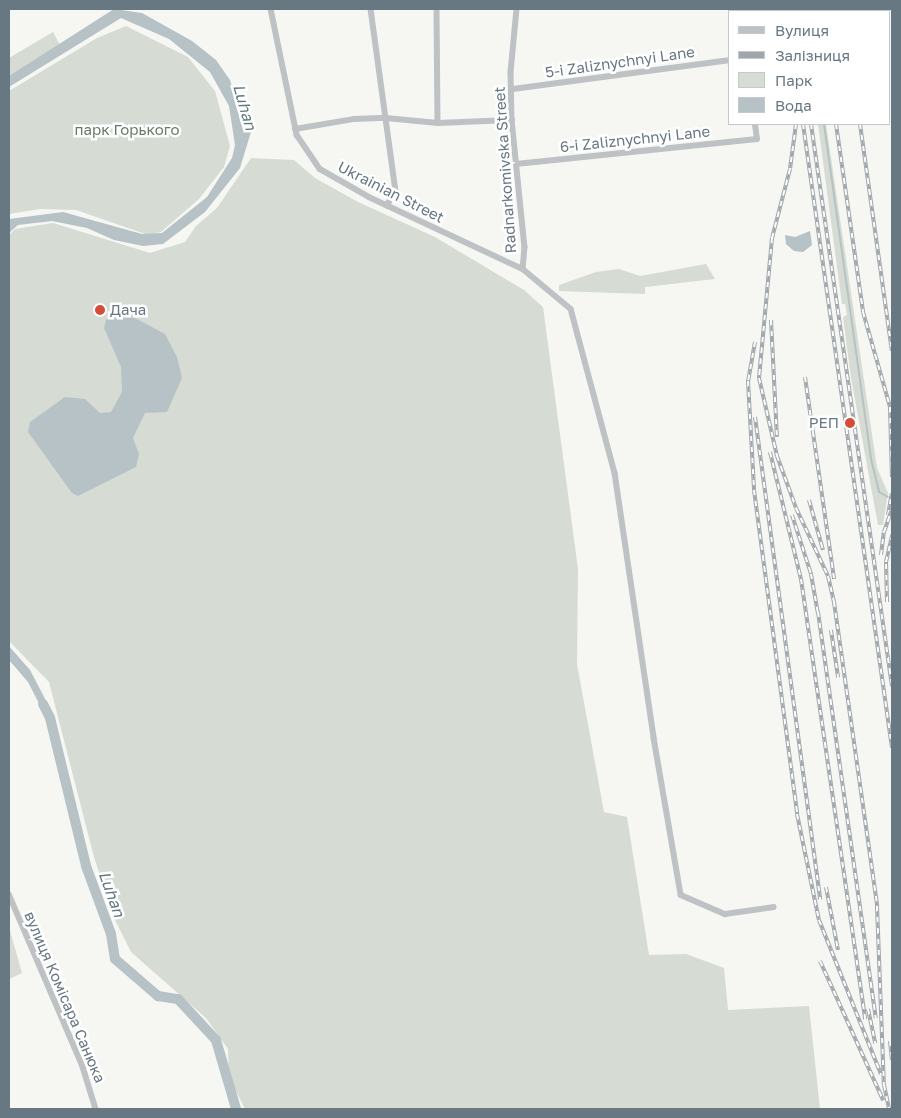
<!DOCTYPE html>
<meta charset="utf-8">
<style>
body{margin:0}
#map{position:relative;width:901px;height:1118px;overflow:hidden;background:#f6f6f3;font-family:"Golos Text",sans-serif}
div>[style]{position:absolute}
.green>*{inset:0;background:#d6dbd3}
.water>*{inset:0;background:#b6c2c5}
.stream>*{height:2px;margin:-1px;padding:0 1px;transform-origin:1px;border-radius:1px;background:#b6c2c5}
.river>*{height:10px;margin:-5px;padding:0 5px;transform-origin:5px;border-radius:5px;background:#b6c2c5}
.minor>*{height:5.5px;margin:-2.75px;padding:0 2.75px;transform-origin:2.75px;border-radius:2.75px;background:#bec2c5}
.rail>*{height:4px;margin-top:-2px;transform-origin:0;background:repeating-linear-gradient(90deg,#fff 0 5.5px,#a0a6ab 0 11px);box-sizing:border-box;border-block:1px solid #a0a6ab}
.dots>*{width:14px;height:14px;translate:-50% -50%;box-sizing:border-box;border:2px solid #fff;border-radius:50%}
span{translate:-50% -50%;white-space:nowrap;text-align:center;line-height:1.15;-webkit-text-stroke:5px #fff;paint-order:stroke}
.street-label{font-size:15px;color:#687882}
.park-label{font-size:15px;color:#6c7966}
.poi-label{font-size:15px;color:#687882}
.left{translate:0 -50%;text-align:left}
.right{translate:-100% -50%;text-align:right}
.water-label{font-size:16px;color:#63797e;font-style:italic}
.frame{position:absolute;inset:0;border:10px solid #687882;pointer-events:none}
.legend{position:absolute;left:728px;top:10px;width:162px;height:115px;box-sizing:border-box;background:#fff;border:1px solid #c3c9cd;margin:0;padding:6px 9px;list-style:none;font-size:15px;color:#687882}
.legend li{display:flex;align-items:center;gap:10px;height:25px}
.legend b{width:25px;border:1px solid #c3c9cd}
</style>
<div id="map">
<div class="green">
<div style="clip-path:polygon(126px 26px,188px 57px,215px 91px,230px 146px,224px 167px,199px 199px,161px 232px,148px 235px,76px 210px,40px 209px,9px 214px,9px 91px,97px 38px)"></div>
<div style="clip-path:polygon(53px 32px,60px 45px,9px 77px,9px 58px)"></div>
<div style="clip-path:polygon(818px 124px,826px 124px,877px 468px,888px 493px,883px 525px,878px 525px,851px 378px,843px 317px,847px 315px,845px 304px,842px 304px)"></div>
<div style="clip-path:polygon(251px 158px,294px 160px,315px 178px,358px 202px,435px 237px,524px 290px,543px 307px,578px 569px,577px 664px,604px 812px,627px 817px,649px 955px,686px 954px,724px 968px,728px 1010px,809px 1006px,820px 1109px,245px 1109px,229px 1077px,228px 1049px,206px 1018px,131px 952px,113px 916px,94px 857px,49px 682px,9px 641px,9px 235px,15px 229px,53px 223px,150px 253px,185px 242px,196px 226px,217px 208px)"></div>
<div style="clip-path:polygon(706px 264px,715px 279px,645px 287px,645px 294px,559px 291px,559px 285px,596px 272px,619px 269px,640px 276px)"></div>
<div style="clip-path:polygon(9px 927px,22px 973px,9px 979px)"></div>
</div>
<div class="water">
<div style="clip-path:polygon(114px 9px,142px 13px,192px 41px,216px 60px,230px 80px,244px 125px,251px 132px,240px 168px,205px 212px,163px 244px,143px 246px,114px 240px,87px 228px,52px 221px,18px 225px,9px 233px,9px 219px,63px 212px,142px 234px,162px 233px,207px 197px,232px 158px,235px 145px,229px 106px,210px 72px,169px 39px,121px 18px,9px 87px,9px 76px)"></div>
<div style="clip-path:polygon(810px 231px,812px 245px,803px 252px,794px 251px,786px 244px,785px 235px,795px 237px)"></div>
<div style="clip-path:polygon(120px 310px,165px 334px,177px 357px,182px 378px,167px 412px,145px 413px,133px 438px,139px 454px,136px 467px,78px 496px,72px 493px,28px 432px,30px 422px,65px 397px,85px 399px,100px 413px,111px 412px,122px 392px,121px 367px,104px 328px,106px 320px)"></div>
<div style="clip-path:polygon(9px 646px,30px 670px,53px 714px,46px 717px,28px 682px,9px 660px)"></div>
</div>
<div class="stream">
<div style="left:808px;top:9px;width:2px;rotate:90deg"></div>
<div style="left:824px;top:124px;width:338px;rotate:82deg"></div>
<div style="left:871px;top:459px;width:34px;rotate:76deg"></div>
<div style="left:879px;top:492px;width:10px;rotate:29deg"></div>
</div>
<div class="river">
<div style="left:43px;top:704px;width:16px;rotate:63deg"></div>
<div style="left:50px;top:718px;width:152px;rotate:76.3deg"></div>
<div style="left:86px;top:866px;width:72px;rotate:69.8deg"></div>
<div style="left:111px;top:934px;width:25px;rotate:81deg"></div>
<div style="left:115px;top:959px;width:57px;rotate:40.7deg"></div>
<div style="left:158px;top:996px;width:20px;rotate:9deg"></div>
<div style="left:178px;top:999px;width:56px;rotate:47.2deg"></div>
<div style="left:216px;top:1040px;width:72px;rotate:73.8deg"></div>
</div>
<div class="minor">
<div style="left:271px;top:9px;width:129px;rotate:78.3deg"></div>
<div style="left:297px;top:135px;width:41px;rotate:55.9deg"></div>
<div style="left:320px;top:169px;width:56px;rotate:29.7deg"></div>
<div style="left:369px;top:197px;width:170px;rotate:25.1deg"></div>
<div style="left:523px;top:269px;width:62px;rotate:39.8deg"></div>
<div style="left:571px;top:309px;width:170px;rotate:75deg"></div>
<div style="left:615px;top:473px;width:268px;rotate:81.6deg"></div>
<div style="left:654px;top:738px;width:159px;rotate:80.2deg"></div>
<div style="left:681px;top:895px;width:48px;rotate:23.4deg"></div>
<div style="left:725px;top:914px;width:49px;rotate:-8.1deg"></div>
<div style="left:371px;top:9px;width:184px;rotate:82.2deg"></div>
<div style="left:396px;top:191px;width:17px;rotate:121deg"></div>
<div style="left:437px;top:9px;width:114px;rotate:89.5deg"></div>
<div style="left:517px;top:9px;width:63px;rotate:95.4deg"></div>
<div style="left:511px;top:72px;width:48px;rotate:88.8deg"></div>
<div style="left:512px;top:120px;width:128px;rotate:84.2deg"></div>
<div style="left:525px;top:247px;width:22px;rotate:95deg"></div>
<div style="left:734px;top:9px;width:2px;rotate:90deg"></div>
<div style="left:778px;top:9px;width:2px;rotate:90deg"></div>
<div style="left:513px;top:89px;width:219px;rotate:-7.6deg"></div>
<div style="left:295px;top:129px;width:60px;rotate:-9.6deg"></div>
<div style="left:354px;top:119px;width:32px;rotate:-2deg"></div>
<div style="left:386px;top:118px;width:52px;rotate:5.5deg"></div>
<div style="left:438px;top:123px;width:74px;rotate:-2.3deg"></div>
<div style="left:516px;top:164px;width:242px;rotate:-5.9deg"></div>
<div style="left:757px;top:139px;width:15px;rotate:-98deg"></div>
<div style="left:9px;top:894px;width:188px;rotate:66.8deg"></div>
<div style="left:83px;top:1067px;width:44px;rotate:72.8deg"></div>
</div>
<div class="rail">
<div style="left:787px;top:9px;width:2px;rotate:90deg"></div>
<div style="left:795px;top:9px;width:2px;rotate:90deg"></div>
<div style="left:843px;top:10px;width:1px;rotate:45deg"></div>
<div style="left:796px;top:124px;width:45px;rotate:97.6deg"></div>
<div style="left:790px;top:169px;width:71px;rotate:104.6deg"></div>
<div style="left:772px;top:238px;width:141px;rotate:95.3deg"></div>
<div style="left:759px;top:378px;width:80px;rotate:77deg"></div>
<div style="left:777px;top:456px;width:55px;rotate:69.9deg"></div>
<div style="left:796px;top:508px;width:75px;rotate:64.8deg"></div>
<div style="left:828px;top:576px;width:27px;rotate:77deg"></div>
<div style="left:834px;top:602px;width:307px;rotate:81.9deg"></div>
<div style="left:877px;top:906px;width:179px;rotate:87.8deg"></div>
<div style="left:884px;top:1085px;width:25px;rotate:78deg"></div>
<div style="left:803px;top:124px;width:630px;rotate:81.88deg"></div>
<div style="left:811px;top:124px;width:568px;rotate:81.8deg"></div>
<div style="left:836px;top:124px;width:190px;rotate:81.8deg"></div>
<div style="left:863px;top:312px;width:99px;rotate:74.1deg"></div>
<div style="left:890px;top:407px;width:70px;rotate:88.4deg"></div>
<div style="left:860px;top:124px;width:229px;rotate:82deg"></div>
<div style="left:771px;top:320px;width:117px;rotate:87.1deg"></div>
<div style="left:755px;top:342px;width:40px;rotate:100deg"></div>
<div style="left:748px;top:381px;width:109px;rotate:86.8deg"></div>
<div style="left:754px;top:490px;width:327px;rotate:82.4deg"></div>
<div style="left:797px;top:814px;width:108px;rotate:78.3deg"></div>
<div style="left:819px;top:920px;width:166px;rotate:68.1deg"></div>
<div style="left:805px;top:377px;width:204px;rotate:81.8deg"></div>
<div style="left:755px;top:417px;width:487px;rotate:82.3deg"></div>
<div style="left:770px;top:452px;width:131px;rotate:76.3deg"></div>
<div style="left:801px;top:579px;width:445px;rotate:81.7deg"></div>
<div style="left:809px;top:500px;width:52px;rotate:74.4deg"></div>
<div style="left:792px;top:515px;width:62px;rotate:72.1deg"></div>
<div style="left:811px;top:574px;width:39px;rotate:80deg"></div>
<div style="left:818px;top:612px;width:410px;rotate:81.9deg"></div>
<div style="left:888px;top:515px;width:22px;rotate:-80deg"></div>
<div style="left:881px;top:555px;width:23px;rotate:-83deg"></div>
<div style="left:884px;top:532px;width:24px;rotate:-71deg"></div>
<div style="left:887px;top:602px;width:40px;rotate:-91.4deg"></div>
<div style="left:886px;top:562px;width:28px;rotate:-77deg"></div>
<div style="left:831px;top:630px;width:48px;rotate:81.5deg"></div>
<div style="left:826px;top:887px;width:64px;rotate:79.2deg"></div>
<div style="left:820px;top:961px;width:153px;rotate:65.6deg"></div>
<div style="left:868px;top:1009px;width:35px;rotate:78deg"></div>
<div style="left:890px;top:1041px;width:19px;rotate:84deg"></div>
</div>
<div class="dots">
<div style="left:100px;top:310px;background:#d34d37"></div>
<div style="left:850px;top:423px;background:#d34d37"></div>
</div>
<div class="street-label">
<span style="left:620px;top:62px;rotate:-8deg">5-i Zaliznychnyi Lane</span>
<span style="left:635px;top:139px;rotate:-6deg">6-i Zaliznychnyi Lane</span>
<span style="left:505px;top:170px;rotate:-94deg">Radnarkomivska Street</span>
<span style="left:391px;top:192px;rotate:27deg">Ukrainian Street</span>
<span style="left:65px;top:997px;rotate:67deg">вулиця Комісара Санюка</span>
</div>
<div class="park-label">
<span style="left:127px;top:130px">парк Горького</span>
</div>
<div class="poi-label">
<span class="left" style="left:110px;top:310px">Дача</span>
<span class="right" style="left:839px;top:423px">РЕП</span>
</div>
<div class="water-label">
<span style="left:245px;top:107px;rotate:74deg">Luhan</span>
<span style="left:112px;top:894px;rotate:70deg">Luhan</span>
</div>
<div class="frame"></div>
<ul class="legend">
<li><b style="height:6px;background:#bec2c5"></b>Вулиця</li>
<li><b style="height:6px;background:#a0a6ab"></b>Залізниця</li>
<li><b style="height:14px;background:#d6dbd3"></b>Парк</li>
<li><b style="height:14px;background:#b6c2c5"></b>Вода</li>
</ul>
</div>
